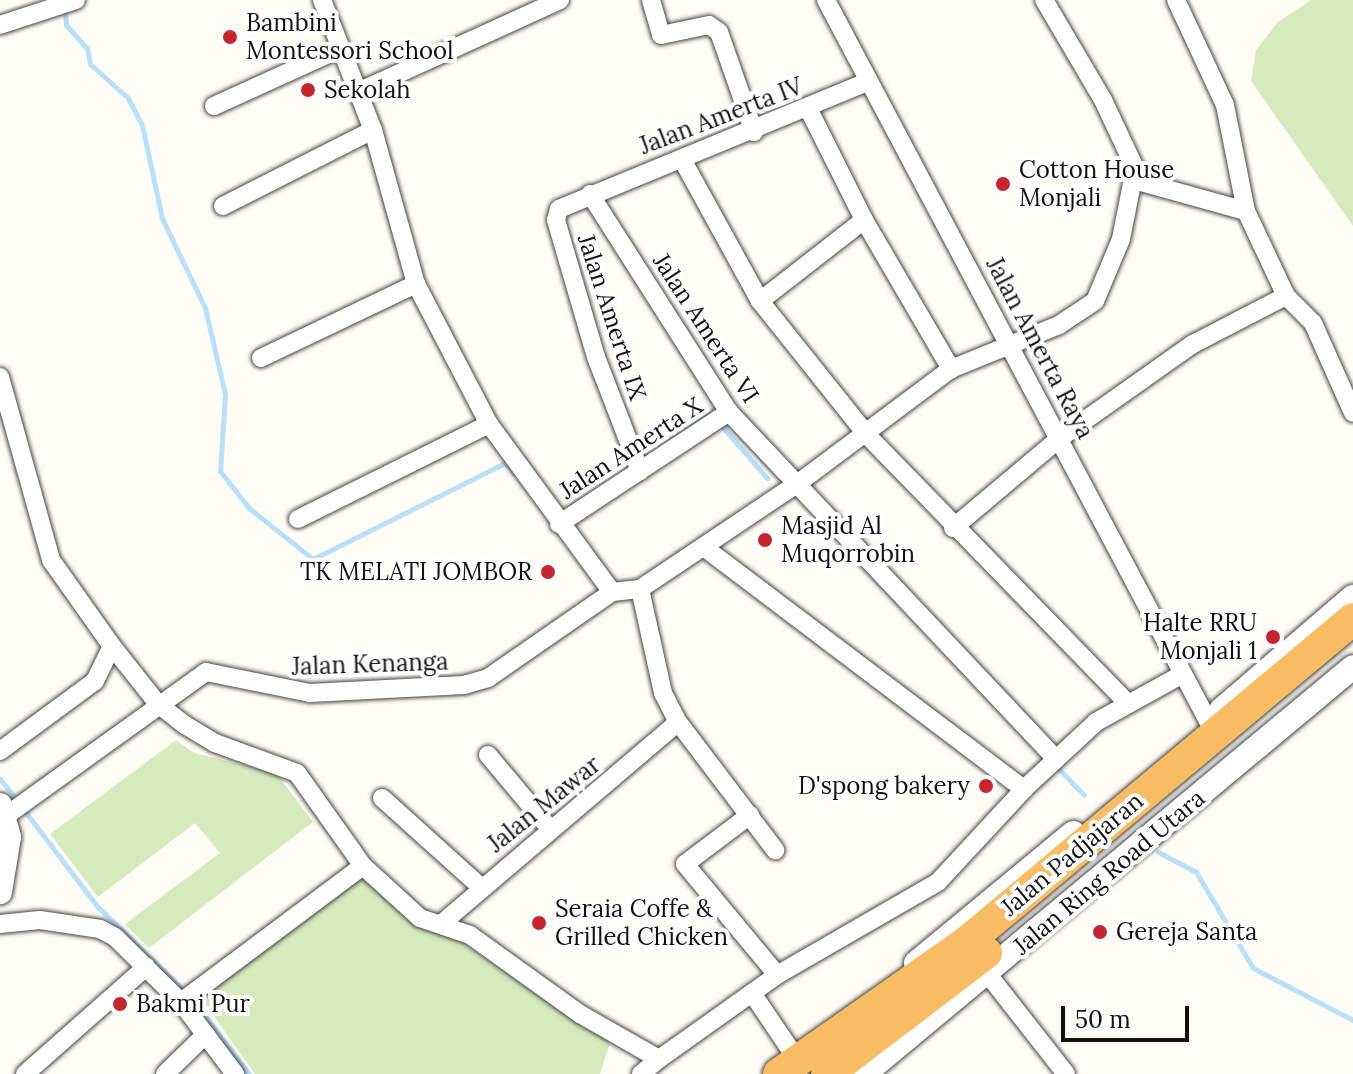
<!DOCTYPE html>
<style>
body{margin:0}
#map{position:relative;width:1353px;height:1074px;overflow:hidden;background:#fffdf5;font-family:Lora,serif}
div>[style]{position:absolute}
.green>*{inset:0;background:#d5ebbd}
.stream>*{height:5px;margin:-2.5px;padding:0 2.5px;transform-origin:2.5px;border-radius:2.5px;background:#b9e0f7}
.roads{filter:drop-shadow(0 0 2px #444) drop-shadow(0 0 2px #444)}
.minor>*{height:18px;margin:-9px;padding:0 9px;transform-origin:9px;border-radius:9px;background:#fff}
.tertiary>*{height:24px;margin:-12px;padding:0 12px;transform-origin:12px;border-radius:12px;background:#fff}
.trunk>*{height:32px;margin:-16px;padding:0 16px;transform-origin:16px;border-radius:16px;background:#f7bc64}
.dots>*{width:22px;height:22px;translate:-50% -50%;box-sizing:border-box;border:4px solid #fff;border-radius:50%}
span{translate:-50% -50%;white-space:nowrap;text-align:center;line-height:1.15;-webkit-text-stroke:8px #fff;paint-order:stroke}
.poi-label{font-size:24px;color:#111}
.left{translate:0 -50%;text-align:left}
.right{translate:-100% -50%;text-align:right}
.street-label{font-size:24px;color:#111}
.scale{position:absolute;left:1061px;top:1006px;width:128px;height:36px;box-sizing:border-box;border:4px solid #111;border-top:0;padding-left:10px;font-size:24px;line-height:28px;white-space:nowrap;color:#111;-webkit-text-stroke:6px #fff;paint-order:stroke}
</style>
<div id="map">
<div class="green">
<div style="clip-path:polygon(1311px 0,1353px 0,1353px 226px,1251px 81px,1256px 50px,1278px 22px)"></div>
<div style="clip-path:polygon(176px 740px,194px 753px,276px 773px,313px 822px,149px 948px,125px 924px,220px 853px,195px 823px,98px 897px,50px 834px)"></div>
<div style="clip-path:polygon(361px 874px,610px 1043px,600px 1074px,255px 1074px,199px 995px)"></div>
</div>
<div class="stream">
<div style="left:65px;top:10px;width:15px;rotate:86deg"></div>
<div style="left:66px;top:25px;width:31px;rotate:48deg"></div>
<div style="left:87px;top:48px;width:16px;rotate:79deg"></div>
<div style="left:90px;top:64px;width:51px;rotate:41.8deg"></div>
<div style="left:128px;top:98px;width:30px;rotate:63deg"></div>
<div style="left:142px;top:125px;width:95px;rotate:77.9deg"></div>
<div style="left:162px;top:218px;width:100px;rotate:64.5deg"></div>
<div style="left:205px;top:308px;width:88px;rotate:76.9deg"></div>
<div style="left:225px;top:394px;width:77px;rotate:93.7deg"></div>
<div style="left:220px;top:471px;width:47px;rotate:51.9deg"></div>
<div style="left:249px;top:508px;width:82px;rotate:38.6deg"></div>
<div style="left:313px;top:559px;width:215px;rotate:-26.6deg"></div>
<div style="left:505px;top:463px;width:15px;rotate:48deg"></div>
<div style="left:720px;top:424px;width:72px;rotate:49deg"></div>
<div style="left:670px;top:440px;width:47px;rotate:-34.7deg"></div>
<div style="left:709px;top:413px;width:6px;rotate:45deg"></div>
<div style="left:1057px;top:767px;width:39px;rotate:46deg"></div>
<div style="left:0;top:779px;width:28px;rotate:51deg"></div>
<div style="left:24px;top:810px;width:119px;rotate:52.8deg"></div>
<div style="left:96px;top:905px;width:117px;rotate:44.3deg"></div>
<div style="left:1158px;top:852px;width:43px;rotate:27.8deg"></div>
<div style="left:1196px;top:872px;width:112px;rotate:59.3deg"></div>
<div style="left:1253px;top:968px;width:113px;rotate:27.5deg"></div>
<div style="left:197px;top:1005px;width:86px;rotate:53deg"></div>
</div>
<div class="roads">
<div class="minor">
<div style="left:322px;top:0;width:140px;rotate:68.6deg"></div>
<div style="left:373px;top:130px;width:160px;rotate:74.4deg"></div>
<div style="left:416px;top:284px;width:158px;rotate:62.5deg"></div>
<div style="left:489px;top:424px;width:208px;rotate:53.8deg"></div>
<div style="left:612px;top:592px;width:28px;rotate:-6deg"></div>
<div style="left:640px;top:589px;width:107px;rotate:77.5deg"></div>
<div style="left:663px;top:693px;width:33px;rotate:63deg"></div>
<div style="left:678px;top:722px;width:161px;rotate:52.8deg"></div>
<div style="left:651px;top:0;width:36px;rotate:74deg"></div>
<div style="left:661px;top:35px;width:49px;rotate:-11.8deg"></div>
<div style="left:709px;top:25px;width:12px;rotate:35deg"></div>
<div style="left:719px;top:32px;width:106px;rotate:70.7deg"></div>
<div style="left:826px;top:0;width:816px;rotate:62.08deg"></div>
<div style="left:1176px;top:0;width:116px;rotate:65deg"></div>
<div style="left:1225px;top:105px;width:108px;rotate:78.8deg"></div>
<div style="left:0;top:25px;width:80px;rotate:-18.2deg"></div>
<div style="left:358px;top:92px;width:222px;rotate:-24.5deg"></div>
<div style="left:214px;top:106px;width:140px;rotate:-24.5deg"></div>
<div style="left:808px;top:108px;width:125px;rotate:63.4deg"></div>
<div style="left:864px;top:220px;width:173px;rotate:59.7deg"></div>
<div style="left:683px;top:161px;width:160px;rotate:61.2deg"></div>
<div style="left:760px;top:301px;width:170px;rotate:51.4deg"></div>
<div style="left:866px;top:434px;width:373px;rotate:45.8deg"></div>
<div style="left:1134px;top:180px;width:116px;rotate:15.5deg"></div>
<div style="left:1246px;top:211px;width:94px;rotate:64.8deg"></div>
<div style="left:590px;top:194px;width:259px;rotate:57.5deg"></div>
<div style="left:729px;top:412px;width:477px;rotate:46.7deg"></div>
<div style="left:223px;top:206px;width:168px;rotate:-26.9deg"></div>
<div style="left:760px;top:301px;width:132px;rotate:-37.9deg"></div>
<div style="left:261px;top:358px;width:172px;rotate:-25.5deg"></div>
<div style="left:0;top:377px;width:190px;rotate:74.4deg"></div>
<div style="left:51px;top:560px;width:105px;rotate:54.7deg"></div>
<div style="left:112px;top:646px;width:39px;rotate:116deg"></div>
<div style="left:95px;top:681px;width:118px;rotate:143.6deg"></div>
<div style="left:640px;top:471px;width:122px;rotate:-111.1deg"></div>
<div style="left:596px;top:357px;width:143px;rotate:-106.3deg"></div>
<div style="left:556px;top:220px;width:11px;rotate:-75deg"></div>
<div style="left:559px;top:209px;width:335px;rotate:-22.4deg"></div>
<div style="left:298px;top:519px;width:213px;rotate:-26.4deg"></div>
<div style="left:559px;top:524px;width:204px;rotate:-33.4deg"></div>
<div style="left:953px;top:528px;width:140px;rotate:-40.1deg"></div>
<div style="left:1060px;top:438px;width:163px;rotate:-35.3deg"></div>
<div style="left:1193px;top:344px;width:105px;rotate:-27.3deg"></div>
<div style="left:1286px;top:296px;width:38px;rotate:45deg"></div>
<div style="left:1313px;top:323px;width:98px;rotate:66deg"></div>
<div style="left:705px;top:548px;width:400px;rotate:37.1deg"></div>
<div style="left:640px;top:589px;width:189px;rotate:-33.8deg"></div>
<div style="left:797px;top:484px;width:192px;rotate:-36.8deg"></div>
<div style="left:951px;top:369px;width:117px;rotate:-22.2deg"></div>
<div style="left:1059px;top:325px;width:43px;rotate:-33.7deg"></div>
<div style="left:1095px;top:301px;width:67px;rotate:-67.2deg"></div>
<div style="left:1121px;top:239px;width:72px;rotate:-78.8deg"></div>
<div style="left:1135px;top:168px;width:75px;rotate:-115.2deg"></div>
<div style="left:1103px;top:100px;width:116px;rotate:-120.5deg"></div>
<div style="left:112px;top:646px;width:74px;rotate:51.6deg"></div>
<div style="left:158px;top:704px;width:34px;rotate:38deg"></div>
<div style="left:185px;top:725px;width:35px;rotate:31deg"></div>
<div style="left:215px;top:743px;width:87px;rotate:20.1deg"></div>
<div style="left:297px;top:773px;width:114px;rotate:54.6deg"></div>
<div style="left:488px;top:755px;width:97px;rotate:50deg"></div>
<div style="left:382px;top:798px;width:135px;rotate:42deg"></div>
<div style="left:7px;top:815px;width:245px;rotate:-35.7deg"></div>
<div style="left:206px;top:672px;width:106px;rotate:11.4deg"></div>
<div style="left:310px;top:693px;width:154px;rotate:-3deg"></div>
<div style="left:464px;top:685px;width:25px;rotate:-16deg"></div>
<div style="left:488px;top:678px;width:151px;rotate:-34.7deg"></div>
<div style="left:750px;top:815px;width:81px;rotate:143deg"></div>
<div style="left:685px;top:864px;width:144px;rotate:50.3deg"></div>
<div style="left:0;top:924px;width:40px;rotate:-5.7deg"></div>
<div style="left:40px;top:920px;width:61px;rotate:8.5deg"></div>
<div style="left:100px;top:929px;width:17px;rotate:28deg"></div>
<div style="left:115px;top:937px;width:93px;rotate:44.6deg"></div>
<div style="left:181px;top:1002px;width:90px;rotate:53.1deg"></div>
<div style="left:441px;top:924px;width:311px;rotate:-40.4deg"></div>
<div style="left:979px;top:963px;width:141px;rotate:51.9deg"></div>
<div style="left:752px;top:993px;width:82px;rotate:55.9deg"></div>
<div style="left:181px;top:1002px;width:227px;rotate:-36.8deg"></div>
<div style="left:363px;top:866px;width:77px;rotate:42.4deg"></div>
<div style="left:420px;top:918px;width:53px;rotate:18.8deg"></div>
<div style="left:470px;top:935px;width:135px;rotate:35.7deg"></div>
<div style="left:580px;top:1014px;width:91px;rotate:29.7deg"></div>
<div style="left:659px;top:1059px;width:145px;rotate:-35.4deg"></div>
<div style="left:777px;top:975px;width:186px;rotate:-30deg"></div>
<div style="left:938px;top:882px;width:127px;rotate:-47.2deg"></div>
<div style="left:1024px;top:789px;width:98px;rotate:-42.9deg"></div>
<div style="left:1096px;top:722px;width:99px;rotate:-28.9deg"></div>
<div style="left:25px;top:1074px;width:162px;rotate:-41.5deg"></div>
<div style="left:165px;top:1074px;width:57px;rotate:-44.3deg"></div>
<div style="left:641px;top:1074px;width:23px;rotate:-40deg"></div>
</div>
<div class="tertiary">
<div style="left:1221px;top:710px;width:174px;rotate:-40.6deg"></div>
<div style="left:0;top:805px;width:33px;rotate:74deg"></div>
<div style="left:9px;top:837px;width:56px;rotate:99.3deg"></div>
<div style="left:916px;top:963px;width:204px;rotate:-39.6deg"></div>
<div style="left:864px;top:1074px;width:636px;rotate:-39.77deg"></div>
</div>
<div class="trunk">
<div style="left:779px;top:1074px;width:230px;rotate:-35.1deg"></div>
<div style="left:967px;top:942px;width:503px;rotate:-39.92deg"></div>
<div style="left:827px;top:1074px;width:200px;rotate:-37.3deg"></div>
</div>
</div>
<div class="dots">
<div style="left:230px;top:37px;background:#c4262e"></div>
<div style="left:308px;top:90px;background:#c4262e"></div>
<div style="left:1003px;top:184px;background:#c4262e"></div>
<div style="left:765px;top:540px;background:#c4262e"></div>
<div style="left:548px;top:572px;background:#c4262e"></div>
<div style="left:1273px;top:637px;background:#c4262e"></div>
<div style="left:986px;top:786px;background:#c4262e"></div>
<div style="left:539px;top:923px;background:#c4262e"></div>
<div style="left:1100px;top:932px;background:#c4262e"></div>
<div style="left:120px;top:1004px;background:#c4262e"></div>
</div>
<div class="poi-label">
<span class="left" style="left:246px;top:37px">Bambini<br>Montessori School</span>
<span class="left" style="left:324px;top:90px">Sekolah</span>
<span class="left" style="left:1019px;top:184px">Cotton House<br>Monjali</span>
<span class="left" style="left:781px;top:540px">Masjid Al<br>Muqorrobin</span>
<span class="right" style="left:532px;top:572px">TK MELATI JOMBOR</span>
<span class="right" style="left:1257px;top:637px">Halte RRU<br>Monjali 1</span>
<span class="right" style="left:970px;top:786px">D'spong bakery</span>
<span class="left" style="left:555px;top:923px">Seraia Coffe &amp;<br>Grilled Chicken</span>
<span class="left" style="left:1116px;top:932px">Gereja Santa</span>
<span class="left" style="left:136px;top:1004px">Bakmi Pur</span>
</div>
<div class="street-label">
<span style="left:721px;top:116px;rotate:-21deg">Jalan Amerta IV</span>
<span style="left:612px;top:317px;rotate:72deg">Jalan Amerta IX</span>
<span style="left:706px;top:328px;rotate:57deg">Jalan Amerta VI</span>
<span style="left:1040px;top:348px;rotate:62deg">Jalan Amerta Raya</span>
<span style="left:631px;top:448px;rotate:-33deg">Jalan Amerta X</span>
<span style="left:370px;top:664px;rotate:-2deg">Jalan Kenanga</span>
<span style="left:544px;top:804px;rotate:-39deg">Jalan Mawar</span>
<span style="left:1072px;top:854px;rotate:-40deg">Jalan Padjajaran</span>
<span style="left:1109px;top:872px;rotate:-40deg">Jalan Ring Road Utara</span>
</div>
<div class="scale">50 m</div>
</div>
